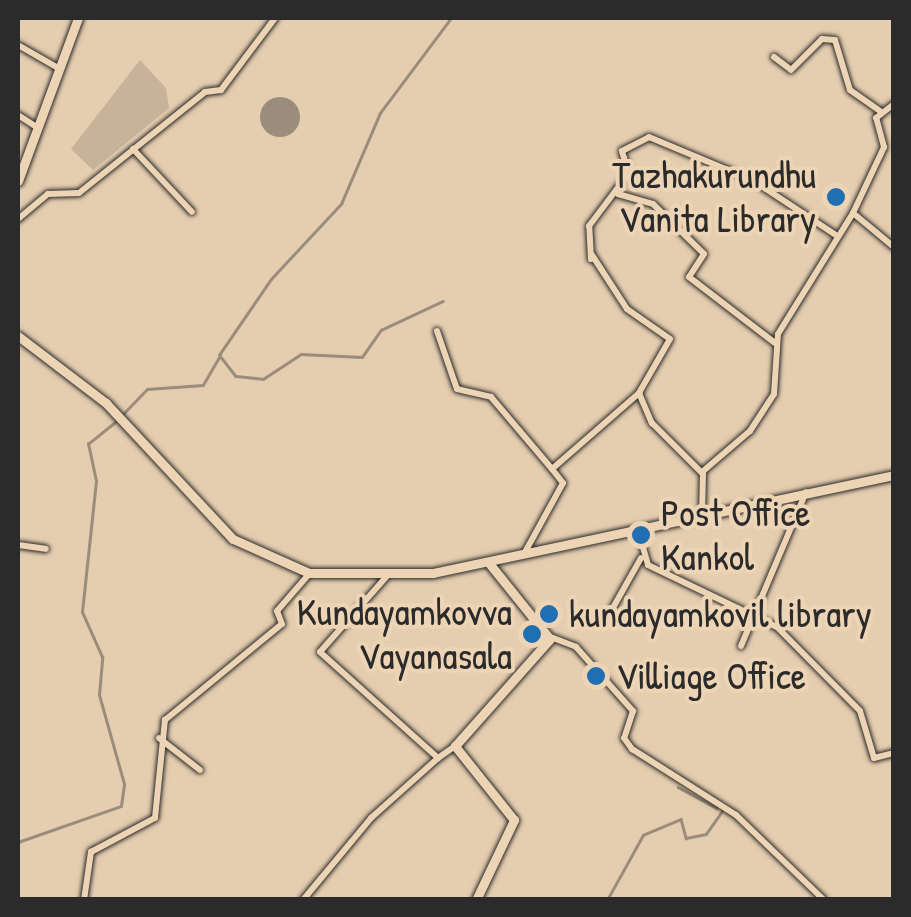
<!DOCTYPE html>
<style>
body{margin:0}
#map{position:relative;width:911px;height:917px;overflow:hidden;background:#e5cdaf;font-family:"Patrick Hand",sans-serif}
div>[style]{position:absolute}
.green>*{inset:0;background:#c7b29a}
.water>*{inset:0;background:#9b8d7b}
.round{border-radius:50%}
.stream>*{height:2.5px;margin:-1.25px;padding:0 1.25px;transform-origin:1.25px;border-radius:1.25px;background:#9b8d7b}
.roads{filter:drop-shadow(0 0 2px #2b2b2b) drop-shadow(0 0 2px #2b2b2b)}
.street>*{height:6px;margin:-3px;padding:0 3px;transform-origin:3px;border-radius:3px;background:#edd4b5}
.secondary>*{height:9px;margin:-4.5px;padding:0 4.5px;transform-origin:4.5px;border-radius:4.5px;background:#edd4b5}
.dots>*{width:28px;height:28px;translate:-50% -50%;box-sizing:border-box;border:5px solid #edd4b5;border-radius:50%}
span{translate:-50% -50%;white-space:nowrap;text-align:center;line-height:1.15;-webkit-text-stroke:8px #edd4b5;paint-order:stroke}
.poi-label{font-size:38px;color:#2b2b2b}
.right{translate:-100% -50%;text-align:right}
.left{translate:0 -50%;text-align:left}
.frame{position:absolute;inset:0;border:20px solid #2b2b2b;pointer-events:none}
</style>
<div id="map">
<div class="green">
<div style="clip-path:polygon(140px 60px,166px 88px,169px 108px,93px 170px,71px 149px)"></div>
</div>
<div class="water">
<div class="round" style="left:260px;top:97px;width:40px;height:40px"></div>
</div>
<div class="stream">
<div style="left:219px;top:355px;width:92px;rotate:-55.6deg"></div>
<div style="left:271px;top:279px;width:103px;rotate:-47deg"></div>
<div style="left:341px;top:204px;width:99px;rotate:-66.8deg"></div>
<div style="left:380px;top:113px;width:119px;rotate:-53.2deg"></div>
<div style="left:221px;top:357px;width:24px;rotate:52deg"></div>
<div style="left:236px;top:376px;width:27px;rotate:6deg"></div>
<div style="left:263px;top:379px;width:45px;rotate:-33.3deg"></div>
<div style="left:301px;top:354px;width:61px;rotate:2.8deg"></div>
<div style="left:362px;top:357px;width:33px;rotate:-55deg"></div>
<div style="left:381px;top:330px;width:68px;rotate:-25.1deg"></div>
<div style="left:122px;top:415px;width:36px;rotate:-46deg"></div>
<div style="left:147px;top:389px;width:56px;rotate:-4.1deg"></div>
<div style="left:203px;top:385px;width:34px;rotate:-60deg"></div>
<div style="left:678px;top:787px;width:44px;rotate:28.3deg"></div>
<div style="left:18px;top:842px;width:109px;rotate:-19.3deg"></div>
<div style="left:121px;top:806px;width:22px;rotate:-82deg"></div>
<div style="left:124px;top:784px;width:92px;rotate:-105.7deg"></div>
<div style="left:99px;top:695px;width:38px;rotate:-85deg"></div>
<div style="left:102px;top:657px;width:49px;rotate:-114deg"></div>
<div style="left:82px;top:612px;width:132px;rotate:-83.9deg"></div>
<div style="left:96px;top:481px;width:38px;rotate:-102deg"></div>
<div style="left:88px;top:444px;width:36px;rotate:-39deg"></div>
<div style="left:607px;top:900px;width:74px;rotate:-61deg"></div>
<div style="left:643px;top:835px;width:41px;rotate:-22.8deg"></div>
<div style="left:681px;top:819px;width:20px;rotate:75deg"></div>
<div style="left:686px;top:838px;width:20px;rotate:-11deg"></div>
<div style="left:706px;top:834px;width:32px;rotate:-55deg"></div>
</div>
<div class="roads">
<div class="street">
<div style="left:18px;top:45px;width:46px;rotate:29.9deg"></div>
<div style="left:774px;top:57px;width:21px;rotate:37deg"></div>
<div style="left:791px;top:70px;width:44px;rotate:-45deg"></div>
<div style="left:822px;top:39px;width:13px;rotate:4deg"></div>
<div style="left:835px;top:40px;width:52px;rotate:73.3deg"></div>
<div style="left:850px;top:90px;width:39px;rotate:35deg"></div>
<div style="left:18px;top:115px;width:24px;rotate:33deg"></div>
<div style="left:133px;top:149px;width:86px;rotate:46.9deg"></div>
<div style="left:618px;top:194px;width:36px;rotate:16deg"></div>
<div style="left:653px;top:204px;width:71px;rotate:44.4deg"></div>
<div style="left:704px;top:254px;width:27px;rotate:123deg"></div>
<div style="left:689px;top:277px;width:108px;rotate:37.5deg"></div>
<div style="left:853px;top:213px;width:53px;rotate:39.7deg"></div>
<div style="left:18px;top:219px;width:39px;rotate:-40deg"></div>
<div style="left:48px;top:194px;width:31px;rotate:-2deg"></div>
<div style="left:79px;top:193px;width:161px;rotate:-38.7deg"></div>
<div style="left:205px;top:92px;width:16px;rotate:-7deg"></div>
<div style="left:221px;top:90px;width:90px;rotate:-53.1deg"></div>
<div style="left:592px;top:255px;width:64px;rotate:57.1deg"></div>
<div style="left:627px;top:309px;width:52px;rotate:34.9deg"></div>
<div style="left:670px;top:339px;width:62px;rotate:119.9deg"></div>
<div style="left:639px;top:393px;width:33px;rotate:67deg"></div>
<div style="left:652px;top:423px;width:72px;rotate:45deg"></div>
<div style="left:703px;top:474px;width:41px;rotate:91.4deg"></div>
<div style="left:591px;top:259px;width:33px;rotate:-93deg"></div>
<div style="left:589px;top:226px;width:66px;rotate:-53deg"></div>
<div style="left:629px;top:173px;width:23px;rotate:-108deg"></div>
<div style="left:622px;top:151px;width:30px;rotate:-27deg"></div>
<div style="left:649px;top:137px;width:114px;rotate:22.7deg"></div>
<div style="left:754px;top:181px;width:98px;rotate:33.4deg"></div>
<div style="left:437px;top:331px;width:61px;rotate:71deg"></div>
<div style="left:457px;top:389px;width:35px;rotate:13deg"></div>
<div style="left:491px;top:397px;width:94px;rotate:49.7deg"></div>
<div style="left:702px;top:472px;width:63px;rotate:-40.5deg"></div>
<div style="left:750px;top:431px;width:44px;rotate:-57deg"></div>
<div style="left:774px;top:394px;width:60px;rotate:-86.2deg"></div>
<div style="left:778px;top:334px;width:142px;rotate:-58.2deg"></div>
<div style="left:853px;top:213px;width:73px;rotate:-64.8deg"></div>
<div style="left:884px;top:147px;width:30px;rotate:-105deg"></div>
<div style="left:876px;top:118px;width:23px;rotate:-38deg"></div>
<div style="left:638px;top:530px;width:36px;rotate:74deg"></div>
<div style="left:648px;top:565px;width:143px;rotate:25.7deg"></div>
<div style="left:777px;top:627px;width:118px;rotate:45.3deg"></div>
<div style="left:860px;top:711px;width:49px;rotate:73.4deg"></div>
<div style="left:874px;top:758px;width:21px;rotate:-14deg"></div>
<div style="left:18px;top:545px;width:28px;rotate:8deg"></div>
<div style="left:524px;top:554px;width:81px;rotate:-61.2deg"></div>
<div style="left:563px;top:483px;width:18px;rotate:-128deg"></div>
<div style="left:552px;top:469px;width:116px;rotate:-41.1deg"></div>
<div style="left:387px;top:576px;width:101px;rotate:131.4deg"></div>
<div style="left:320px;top:652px;width:159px;rotate:41.9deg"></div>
<div style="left:438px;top:758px;width:21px;rotate:-35deg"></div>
<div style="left:610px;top:613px;width:63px;rotate:-60.6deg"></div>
<div style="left:548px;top:636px;width:30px;rotate:21deg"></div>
<div style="left:576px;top:647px;width:86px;rotate:48.3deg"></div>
<div style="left:633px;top:711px;width:28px;rotate:108deg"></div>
<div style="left:624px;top:738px;width:14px;rotate:54deg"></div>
<div style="left:632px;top:749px;width:123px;rotate:32.4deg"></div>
<div style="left:736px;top:815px;width:122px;rotate:44deg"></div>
<div style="left:741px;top:646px;width:167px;rotate:-67.1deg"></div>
<div style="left:159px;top:738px;width:52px;rotate:38deg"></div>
<div style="left:84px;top:900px;width:49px;rotate:-81.7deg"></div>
<div style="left:91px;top:852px;width:72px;rotate:-28deg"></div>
<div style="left:155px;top:818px;width:99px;rotate:-84.2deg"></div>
<div style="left:165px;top:720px;width:151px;rotate:-39.4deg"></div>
<div style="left:282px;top:624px;width:14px;rotate:-111deg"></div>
<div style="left:277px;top:611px;width:49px;rotate:-49.1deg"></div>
<div style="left:303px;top:900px;width:107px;rotate:-50.3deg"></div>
<div style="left:371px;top:818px;width:90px;rotate:-41.8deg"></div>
</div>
<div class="secondary">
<div style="left:18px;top:181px;width:174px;rotate:-69.8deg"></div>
<div style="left:18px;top:336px;width:111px;rotate:37.3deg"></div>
<div style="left:106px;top:403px;width:186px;rotate:47deg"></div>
<div style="left:233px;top:539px;width:83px;rotate:24.1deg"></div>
<div style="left:309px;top:573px;width:124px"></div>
<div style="left:433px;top:573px;width:471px;rotate:-12deg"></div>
<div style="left:476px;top:900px;width:89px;rotate:-64.6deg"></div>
<div style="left:514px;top:820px;width:95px;rotate:-128.6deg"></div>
<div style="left:455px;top:746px;width:143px;rotate:-48.4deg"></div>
<div style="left:550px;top:639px;width:97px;rotate:-128.8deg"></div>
</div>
</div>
<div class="dots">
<div style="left:836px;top:197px;background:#1f6fb2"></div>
<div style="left:641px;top:535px;background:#1f6fb2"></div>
<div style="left:549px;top:614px;background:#1f6fb2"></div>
<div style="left:532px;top:634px;background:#1f6fb2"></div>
<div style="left:596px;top:676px;background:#1f6fb2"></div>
</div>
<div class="poi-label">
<span class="right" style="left:816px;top:197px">Tazhakurundhu<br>Vanita Library</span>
<span class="left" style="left:661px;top:535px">Post Office<br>Kankol</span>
<span class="right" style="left:512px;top:634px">Kundayamkovva<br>Vayanasala</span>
<span class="left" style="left:569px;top:614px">kundayamkovil library</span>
<span class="left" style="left:616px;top:676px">Villiage Office</span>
</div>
<div class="frame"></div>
</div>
